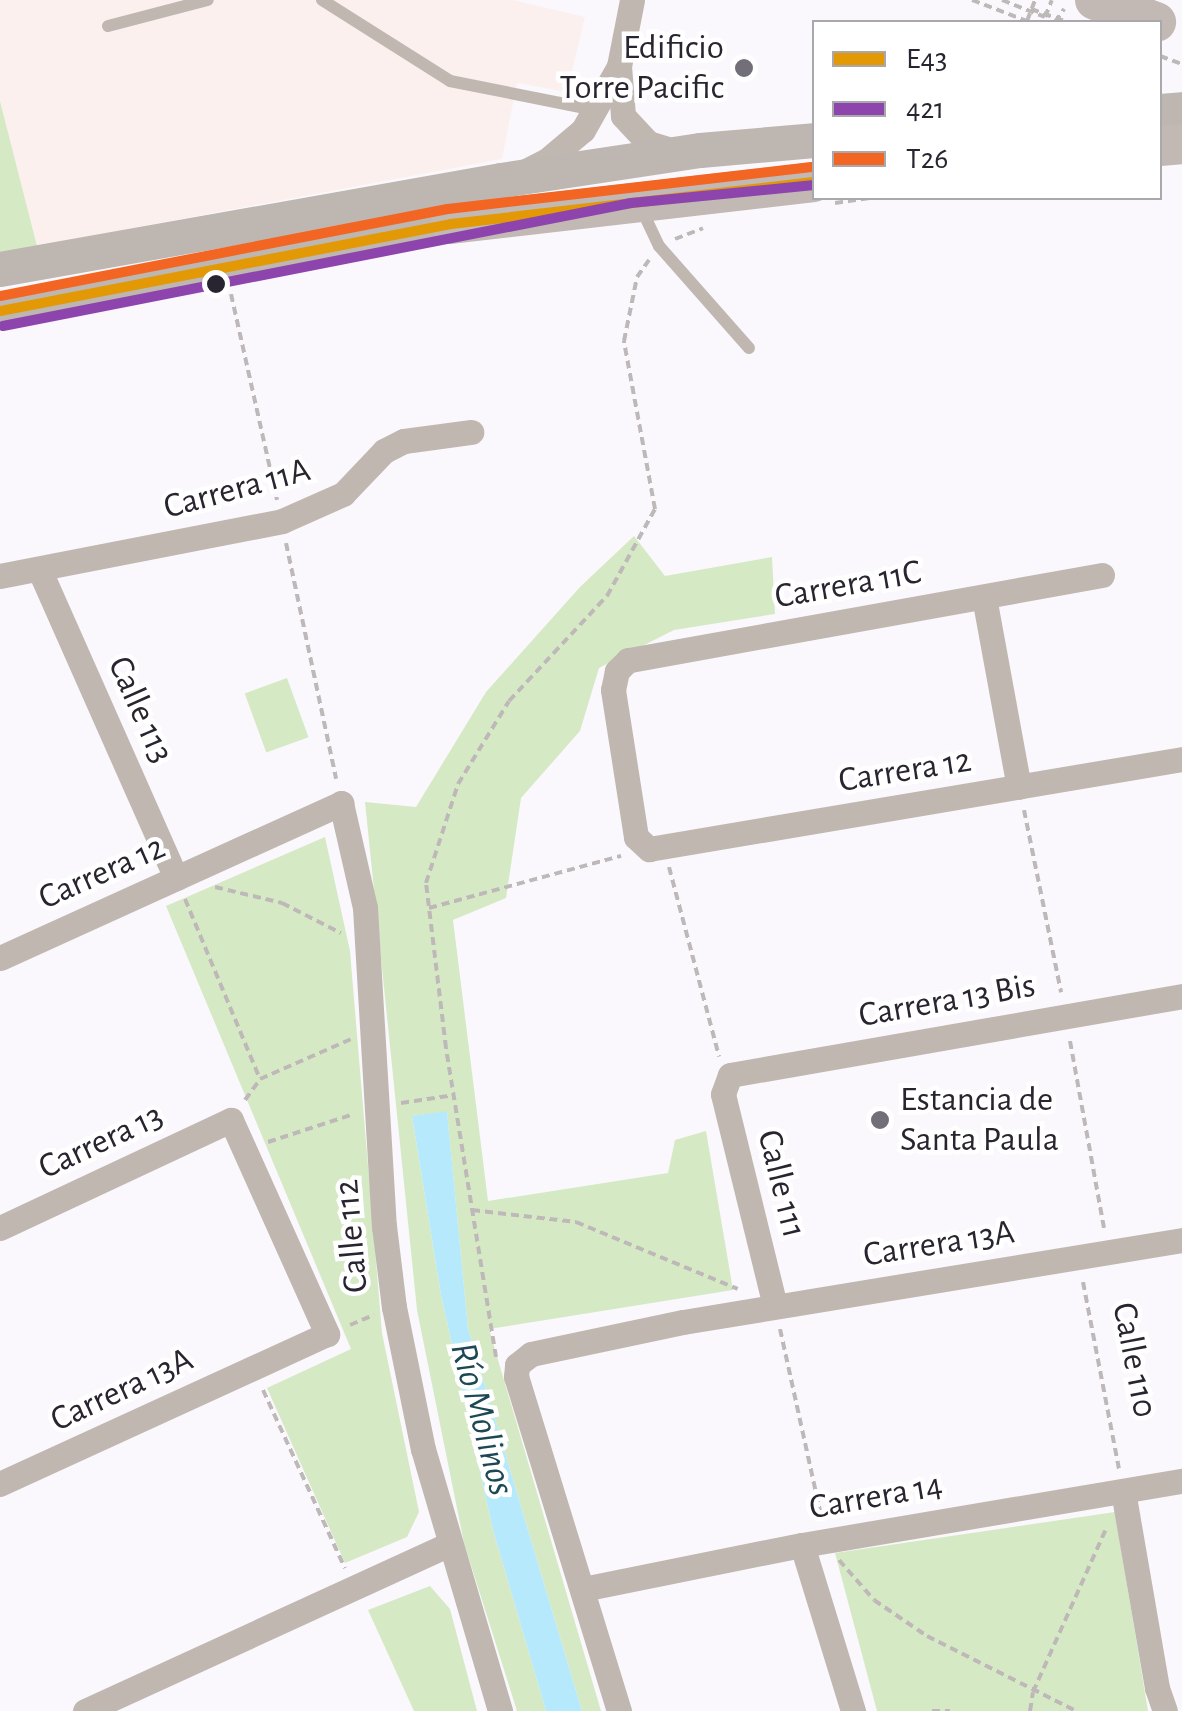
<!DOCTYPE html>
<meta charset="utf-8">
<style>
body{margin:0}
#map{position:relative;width:1182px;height:1711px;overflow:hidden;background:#faf8fd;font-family:"Alegreya Sans",sans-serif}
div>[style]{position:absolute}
.industrial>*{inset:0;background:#fcf0ee}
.green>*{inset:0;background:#d6e9c5;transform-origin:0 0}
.water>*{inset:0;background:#b6e9fb}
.path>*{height:4px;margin-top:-2px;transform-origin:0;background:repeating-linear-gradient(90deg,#beb9b8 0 8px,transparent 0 13px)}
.lane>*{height:12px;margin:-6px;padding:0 6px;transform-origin:6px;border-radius:6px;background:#c0b7b1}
.street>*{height:25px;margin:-12.5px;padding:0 12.5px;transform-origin:12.5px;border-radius:12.5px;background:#c0b7b1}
.secondary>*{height:35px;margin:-17.5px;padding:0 17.5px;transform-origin:17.5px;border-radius:17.5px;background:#beb6b0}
.primary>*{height:40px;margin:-20px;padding:0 20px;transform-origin:20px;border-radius:20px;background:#c2b8b4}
.path-bridge>*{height:4px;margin-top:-2px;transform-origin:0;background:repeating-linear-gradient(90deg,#beb9b8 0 8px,transparent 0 13px)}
.bus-1>*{height:10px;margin:-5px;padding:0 5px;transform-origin:5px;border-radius:5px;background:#e29905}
.bus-2>*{height:10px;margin:-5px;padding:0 5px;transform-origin:5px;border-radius:5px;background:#8e44ad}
.bus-3>*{height:10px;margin:-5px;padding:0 5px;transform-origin:5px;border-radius:5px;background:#f26522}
.dots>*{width:28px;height:28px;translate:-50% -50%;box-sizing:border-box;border:5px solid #fff;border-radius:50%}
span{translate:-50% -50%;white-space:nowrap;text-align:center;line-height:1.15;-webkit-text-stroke:9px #fff;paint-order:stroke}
.poi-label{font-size:35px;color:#292530}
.right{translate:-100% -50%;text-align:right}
.left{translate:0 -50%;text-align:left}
.street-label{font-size:35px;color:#292530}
.water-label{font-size:38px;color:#1c4854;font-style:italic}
.legend{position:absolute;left:812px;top:20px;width:350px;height:180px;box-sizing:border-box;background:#fff;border:2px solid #a9a8ac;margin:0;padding:12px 18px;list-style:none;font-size:30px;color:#292530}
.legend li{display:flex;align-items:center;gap:20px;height:50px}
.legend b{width:50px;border:2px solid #a9a8ac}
</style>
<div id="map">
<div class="industrial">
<div style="clip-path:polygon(0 0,513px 0,585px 17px,567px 92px,517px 83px,502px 159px,37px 246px,0 101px)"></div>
</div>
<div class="green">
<div style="clip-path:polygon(0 101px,37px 246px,0 254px)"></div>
<div style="clip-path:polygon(634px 536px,665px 576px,772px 557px,775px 614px,674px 630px,599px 668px,580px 731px,521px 798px,506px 898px,453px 920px,488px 1201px,668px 1173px,675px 1140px,706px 1131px,733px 1290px,489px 1329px,601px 1711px,582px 1711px,468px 1329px,447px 1112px,412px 1116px,441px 1295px,493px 1530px,546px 1711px,517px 1711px,464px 1543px,417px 1310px,365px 802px,416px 807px,486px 692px,580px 587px)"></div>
<div style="left:287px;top:678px;width:63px;height:45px;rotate:70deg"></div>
<div style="clip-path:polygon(325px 837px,350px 951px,382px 1333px,419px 1512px,407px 1537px,345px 1563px,267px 1388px,351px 1349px,166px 906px)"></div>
<div style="clip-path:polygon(1115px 1512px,1148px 1711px,877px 1711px,835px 1553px)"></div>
<div style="clip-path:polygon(430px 1586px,450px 1609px,477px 1711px,414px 1711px,368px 1610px)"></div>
</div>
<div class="water">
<div style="clip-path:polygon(447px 1111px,468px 1329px,582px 1711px,546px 1711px,493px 1530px,441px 1295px,412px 1116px)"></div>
</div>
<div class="path">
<div style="left:972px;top:0;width:59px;rotate:20.9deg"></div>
<div style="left:1027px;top:21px;width:22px;rotate:-69deg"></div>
<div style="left:1031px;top:9px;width:38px;rotate:20deg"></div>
<div style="left:1055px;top:22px;width:16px;rotate:-55deg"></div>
<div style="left:1160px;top:56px;width:23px;rotate:20deg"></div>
<div style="left:835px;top:203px;width:35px;rotate:-8deg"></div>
<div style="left:675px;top:239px;width:30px;rotate:-21deg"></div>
<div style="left:231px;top:294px;width:211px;rotate:77.4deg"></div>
<div style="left:286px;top:543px;width:241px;rotate:78deg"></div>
<div style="left:1024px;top:810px;width:186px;rotate:78.5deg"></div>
<div style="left:669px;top:867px;width:196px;rotate:75.2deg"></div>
<div style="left:215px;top:887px;width:69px;rotate:13.4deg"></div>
<div style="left:282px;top:903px;width:66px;rotate:27deg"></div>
<div style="left:185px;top:899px;width:195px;rotate:67.4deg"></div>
<div style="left:429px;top:908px;width:199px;rotate:-15.2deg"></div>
<div style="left:1070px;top:1041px;width:190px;rotate:79.7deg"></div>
<div style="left:245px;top:1100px;width:26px;rotate:-54deg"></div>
<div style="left:260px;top:1079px;width:99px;rotate:-23.7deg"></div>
<div style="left:401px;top:1103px;width:54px;rotate:-8.6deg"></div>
<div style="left:268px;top:1142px;width:90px;rotate:-18deg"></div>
<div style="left:472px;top:1210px;width:105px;rotate:6.6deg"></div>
<div style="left:576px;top:1222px;width:175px;rotate:22.5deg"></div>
<div style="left:1083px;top:1282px;width:190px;rotate:79.1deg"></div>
<div style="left:350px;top:1325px;width:26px;rotate:-23deg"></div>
<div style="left:780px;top:1329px;width:196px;rotate:77.6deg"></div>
<div style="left:496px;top:1357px;width:313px;rotate:-99.2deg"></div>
<div style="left:446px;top:1048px;width:166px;rotate:-96.9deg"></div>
<div style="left:426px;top:883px;width:104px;rotate:-72.1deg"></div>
<div style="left:458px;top:784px;width:97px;rotate:-58.4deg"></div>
<div style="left:509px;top:701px;width:144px;rotate:-47deg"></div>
<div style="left:607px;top:596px;width:99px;rotate:-61.1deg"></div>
<div style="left:655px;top:509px;width:171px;rotate:-100.5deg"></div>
<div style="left:624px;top:341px;width:65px;rotate:-78.5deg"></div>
<div style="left:637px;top:277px;width:21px;rotate:-55deg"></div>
<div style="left:263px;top:1390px;width:196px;rotate:65.3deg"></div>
<div style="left:839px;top:1560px;width:53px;rotate:48.8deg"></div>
<div style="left:874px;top:1600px;width:64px;rotate:34.2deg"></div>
<div style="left:927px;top:1636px;width:167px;rotate:26.7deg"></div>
<div style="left:932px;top:1711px;width:18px"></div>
<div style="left:1030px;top:1711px;width:19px;rotate:-81deg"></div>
<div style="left:1033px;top:1692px;width:179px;rotate:-65.9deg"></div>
</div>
<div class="lane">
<div style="left:322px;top:0;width:151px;rotate:32.3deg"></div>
<div style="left:450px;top:81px;width:148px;rotate:11.3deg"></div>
<div style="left:108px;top:26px;width:103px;rotate:-14.6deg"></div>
<div style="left:641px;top:208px;width:42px;rotate:64.7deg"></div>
<div style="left:659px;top:246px;width:136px;rotate:48.6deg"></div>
</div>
<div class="street">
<div style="left:632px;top:0;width:67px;rotate:101.1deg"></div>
<div style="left:619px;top:66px;width:50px;rotate:85.4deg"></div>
<div style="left:623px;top:116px;width:37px;rotate:47deg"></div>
<div style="left:648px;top:143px;width:30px;rotate:17deg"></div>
<div style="left:526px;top:171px;width:22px;rotate:-27deg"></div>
<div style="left:546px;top:161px;width:48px;rotate:-40deg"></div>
<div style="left:583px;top:130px;width:69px;rotate:-60.5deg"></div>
<div style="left:40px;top:571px;width:336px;rotate:66.1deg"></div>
<div style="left:1102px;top:575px;width:482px;rotate:169.8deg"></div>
<div style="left:628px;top:660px;width:16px;rotate:135deg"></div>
<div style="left:617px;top:671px;width:19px;rotate:102deg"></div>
<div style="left:613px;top:690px;width:149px;rotate:81.1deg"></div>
<div style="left:636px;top:837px;width:18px;rotate:43deg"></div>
<div style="left:649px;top:849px;width:541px;rotate:-9.58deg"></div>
<div style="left:0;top:576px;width:287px;rotate:-11deg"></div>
<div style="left:282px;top:521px;width:67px;rotate:-23.9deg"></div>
<div style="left:343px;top:494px;width:59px;rotate:-46.4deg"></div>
<div style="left:384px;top:451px;width:22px;rotate:-27deg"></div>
<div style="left:404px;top:441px;width:68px;rotate:-7.7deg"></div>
<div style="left:984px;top:597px;width:193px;rotate:79.6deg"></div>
<div style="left:0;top:958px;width:375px;rotate:-24.4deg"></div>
<div style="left:341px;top:803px;width:108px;rotate:77.1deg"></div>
<div style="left:365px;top:908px;width:319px;rotate:86.6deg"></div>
<div style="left:384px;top:1226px;width:82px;rotate:83deg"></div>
<div style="left:394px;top:1307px;width:145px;rotate:78.5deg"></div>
<div style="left:423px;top:1449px;width:273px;rotate:73.6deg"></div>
<div style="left:0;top:1228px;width:255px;rotate:-25.1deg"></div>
<div style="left:231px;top:1120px;width:235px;rotate:65.8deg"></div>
<div style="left:327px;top:1334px;width:360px;rotate:155.4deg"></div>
<div style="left:775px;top:1306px;width:218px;rotate:-103.8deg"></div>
<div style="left:723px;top:1094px;width:20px;rotate:-70deg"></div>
<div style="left:730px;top:1075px;width:459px;rotate:-9.9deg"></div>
<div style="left:1123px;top:1491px;width:200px;rotate:80.2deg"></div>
<div style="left:1157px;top:1688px;width:24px;rotate:71deg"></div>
<div style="left:802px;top:1545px;width:174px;rotate:72.9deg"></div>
<div style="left:583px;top:1589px;width:223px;rotate:-11.4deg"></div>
<div style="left:802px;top:1545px;width:385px;rotate:-9.6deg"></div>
<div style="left:85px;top:1711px;width:400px;rotate:-24.6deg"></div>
<div style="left:619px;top:1711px;width:350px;rotate:-107.1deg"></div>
<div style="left:516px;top:1377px;width:12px;rotate:-85deg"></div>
<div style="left:517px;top:1365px;width:18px;rotate:-38deg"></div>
<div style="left:531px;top:1354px;width:155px;rotate:-11.9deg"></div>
<div style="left:683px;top:1322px;width:506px;rotate:-9.33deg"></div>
</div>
<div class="secondary">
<div style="left:1160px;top:111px;width:22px;rotate:-5deg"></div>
<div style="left:0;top:269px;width:509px;rotate:-10.07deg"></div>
<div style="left:501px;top:180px;width:201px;rotate:-8.6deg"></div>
<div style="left:700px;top:150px;width:114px;rotate:-5deg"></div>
<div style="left:0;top:311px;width:486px;rotate:-11deg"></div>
</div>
<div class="primary">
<div style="left:1095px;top:0;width:65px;rotate:19.8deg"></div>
<div style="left:1160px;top:146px;width:22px;rotate:-5deg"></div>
<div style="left:451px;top:224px;width:365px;rotate:-6.6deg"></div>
</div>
<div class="path-bridge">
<div style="left:1002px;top:0;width:46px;rotate:21.6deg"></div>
<div style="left:1045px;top:17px;width:18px;rotate:-68deg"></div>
</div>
<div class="bus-1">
<div style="left:0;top:311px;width:459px;rotate:-10.9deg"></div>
<div style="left:451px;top:224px;width:365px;rotate:-6.6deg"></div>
</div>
<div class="bus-2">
<div style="left:3px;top:326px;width:640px;rotate:-11.08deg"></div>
<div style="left:631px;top:203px;width:184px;rotate:-5.6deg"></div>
</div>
<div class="bus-3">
<div style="left:0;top:296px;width:456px;rotate:-11deg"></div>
<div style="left:448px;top:209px;width:366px;rotate:-6.6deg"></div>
</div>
<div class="dots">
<div style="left:744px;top:68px;background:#726f78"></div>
<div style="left:216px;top:284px;background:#292530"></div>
<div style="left:880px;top:1120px;background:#726f78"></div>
</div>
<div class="poi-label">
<span class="right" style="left:724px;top:68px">Edificio<br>Torre Pacific</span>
<span class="left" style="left:900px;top:1120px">Estancia de<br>Santa Paula</span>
</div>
<div class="street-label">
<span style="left:237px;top:489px;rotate:-15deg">Carrera 11A</span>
<span style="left:848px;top:585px;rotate:-10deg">Carrera 11C</span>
<span style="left:140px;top:710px;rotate:66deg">Calle 113</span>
<span style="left:905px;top:771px;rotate:-9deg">Carrera 12</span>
<span style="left:102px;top:873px;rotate:-24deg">Carrera 12</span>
<span style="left:947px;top:1001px;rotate:-10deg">Carrera 13 Bis</span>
<span style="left:101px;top:1142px;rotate:-25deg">Carrera 13</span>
<span style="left:781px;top:1184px;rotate:76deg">Calle 111</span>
<span style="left:352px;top:1236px;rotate:-95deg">Calle 112</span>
<span style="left:939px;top:1244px;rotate:-9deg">Carrera 13A</span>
<span style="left:1134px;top:1360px;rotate:79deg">Calle 110</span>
<span style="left:122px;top:1390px;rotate:-25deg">Carrera 13A</span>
<span style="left:876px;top:1497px;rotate:-10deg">Carrera 14</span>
</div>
<div class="water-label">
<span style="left:481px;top:1419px;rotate:75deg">Río Molinos</span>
</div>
<ul class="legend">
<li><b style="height:12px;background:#e29905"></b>E43</li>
<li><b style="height:12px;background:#8e44ad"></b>421</li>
<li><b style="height:12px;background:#f26522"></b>T26</li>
</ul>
</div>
